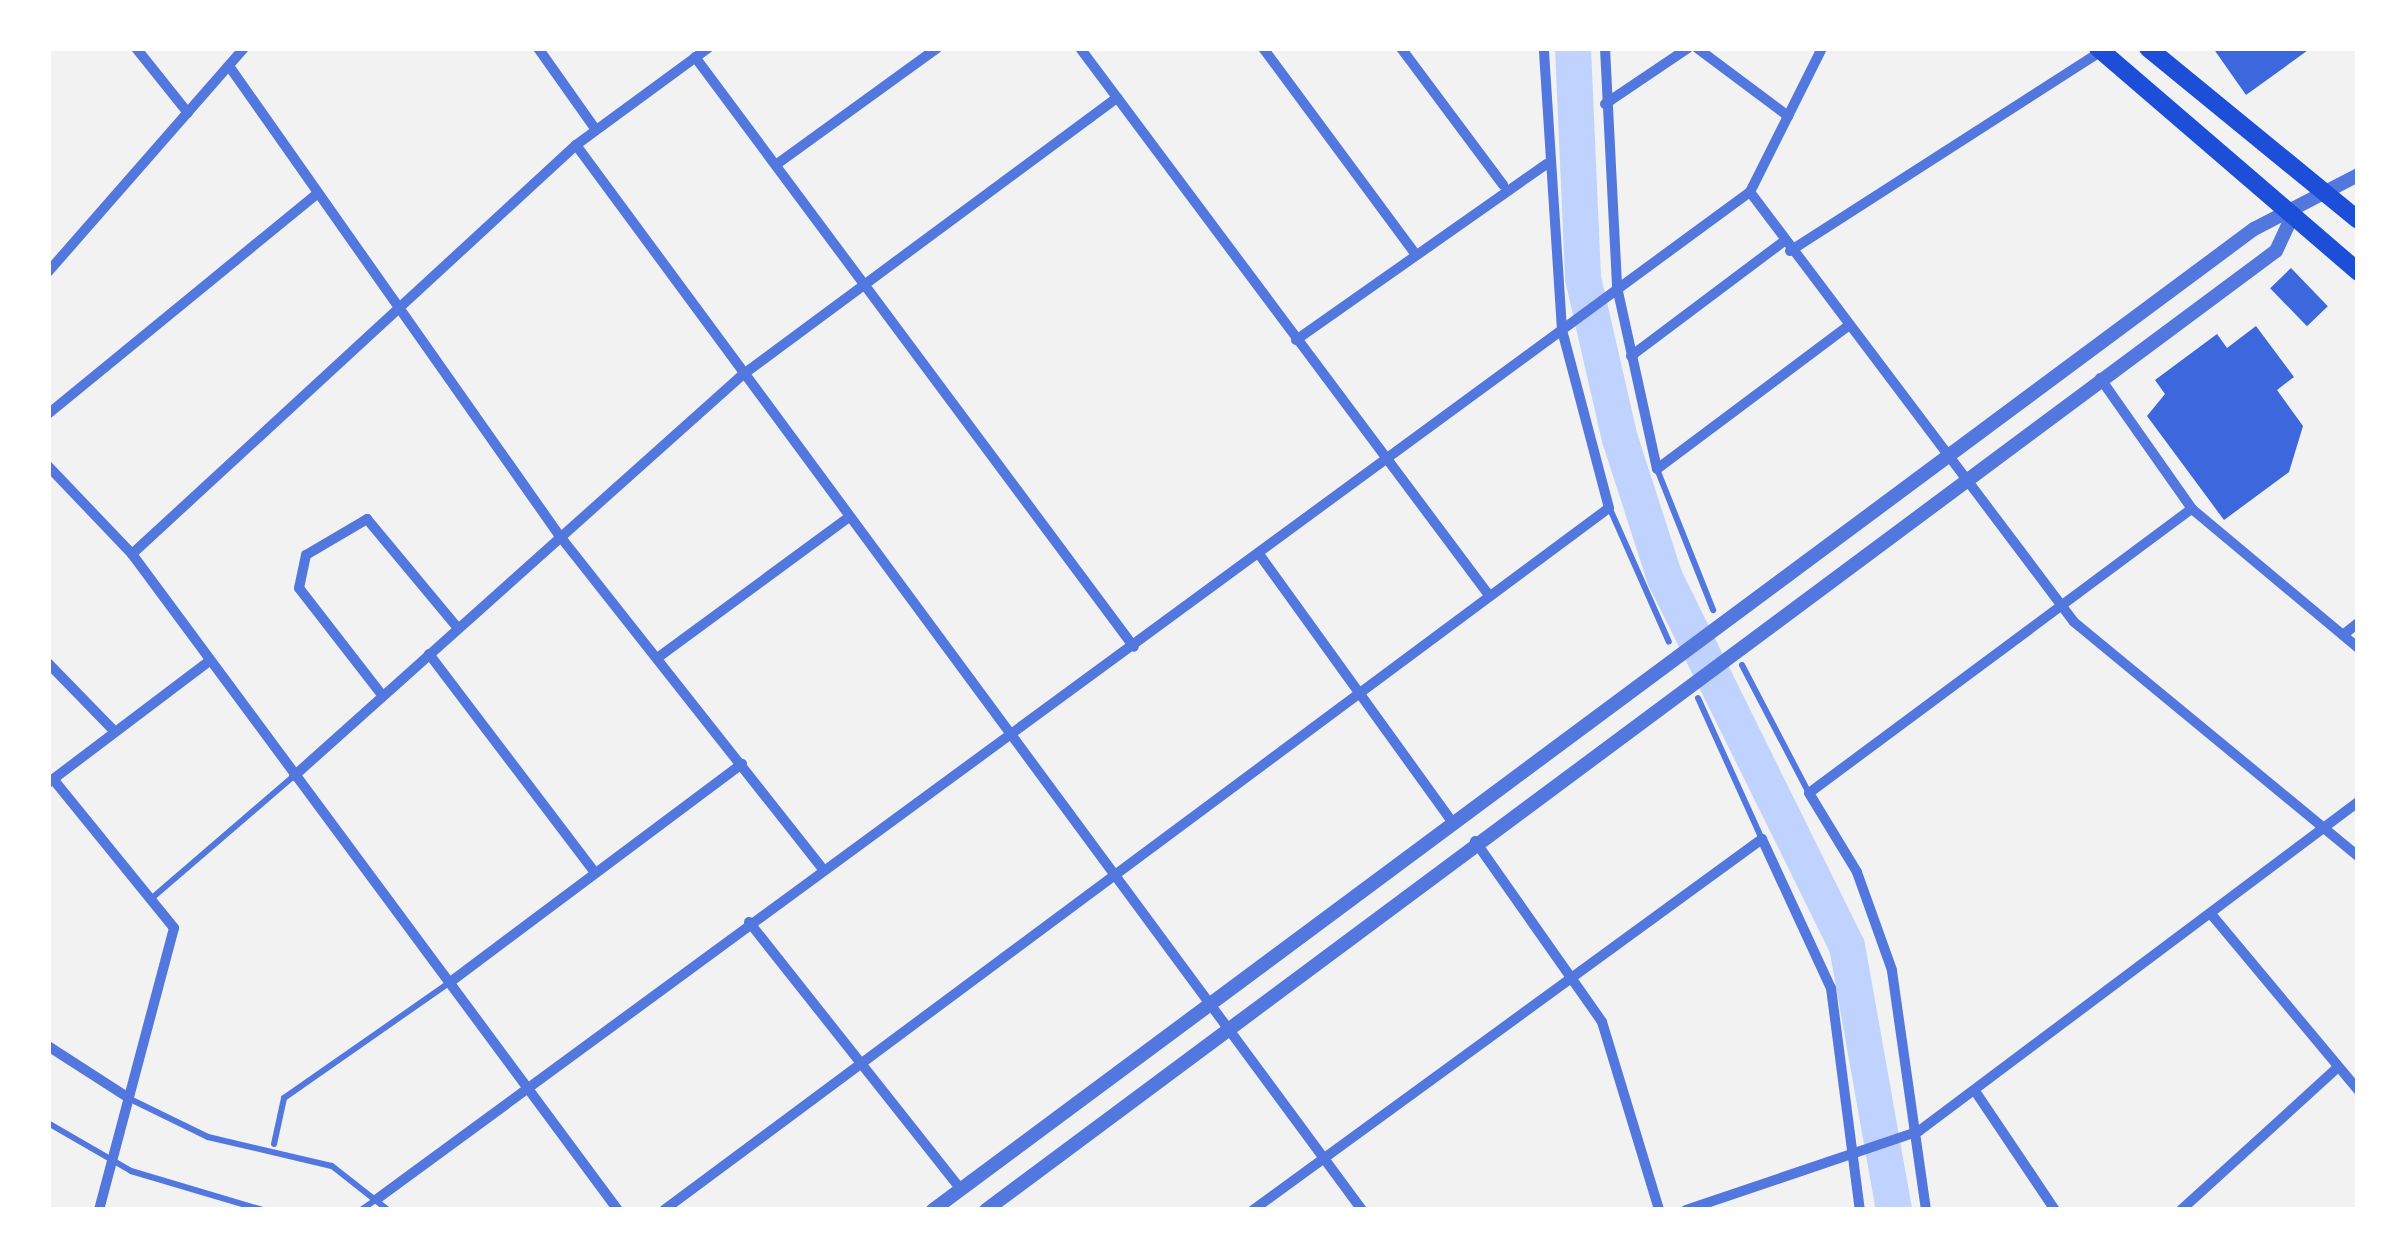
<!DOCTYPE html>
<style>
body{margin:0}
#map{position:relative;width:2406px;height:1258px;overflow:hidden;background:#f2f2f2;font-family:"Public Sans",sans-serif}
div>[style]{position:absolute}
.river>*{height:36px;margin:-18px;padding:0 18px;transform-origin:18px;border-radius:18px;background:#bfd3fe}
.building>*{inset:0;background:#3d67dc;transform-origin:0 0}
.service>*{height:6px;margin:-3px;padding:0 3px;transform-origin:3px;border-radius:3px;background:#5277de}
.minor>*{height:10px;margin:-5px;padding:0 5px;transform-origin:5px;border-radius:5px;background:#5277de}
.tertiary>*{height:14px;margin:-7px;padding:0 7px;transform-origin:7px;border-radius:7px;background:#5277de}
.primary>*{height:18px;margin:-9px;padding:0 9px;transform-origin:9px;border-radius:9px;background:#1d4ed8}
span{translate:-50% -50%;white-space:nowrap;text-align:center;line-height:1.15;-webkit-text-stroke:12px #fff;paint-order:stroke}
.frame{position:absolute;inset:0;border:51px solid #fff;pointer-events:none}
</style>
<div id="map">
<div class="river">
<div style="left:1573px;top:48px;width:230px;rotate:87.5deg"></div>
<div style="left:1583px;top:278px;width:165px;rotate:77.1deg"></div>
<div style="left:1620px;top:439px;width:146px;rotate:72.1deg"></div>
<div style="left:1665px;top:578px;width:411px;rotate:63.7deg"></div>
<div style="left:1847px;top:946px;width:268px;rotate:79.9deg"></div>
</div>
<div class="building">
<div style="clip-path:polygon(2213px 48px,2311px 48px,2246px 95px)"></div>
<div style="left:2291px;top:268px;width:53px;height:29px;rotate:46deg"></div>
<div style="clip-path:polygon(2256px 326px,2294px 377px,2277px 390px,2303px 426px,2289px 472px,2224px 520px,2147px 416px,2165px 394px,2155px 380px,2217px 334px,2227px 348px)"></div>
</div>
<div class="service">
<div style="left:1657px;top:469px;width:152px;rotate:68.3deg"></div>
<div style="left:1610px;top:509px;width:145px;rotate:66.1deg"></div>
<div style="left:1742px;top:665px;width:144px;rotate:62.4deg"></div>
<div style="left:1698px;top:698px;width:155px;rotate:65.6deg"></div>
<div style="left:152px;top:898px;width:187px;rotate:-40.7deg"></div>
<div style="left:128px;top:1098px;width:89px;rotate:26deg"></div>
<div style="left:208px;top:1137px;width:127px;rotate:13.2deg"></div>
<div style="left:332px;top:1166px;width:71px;rotate:38.2deg"></div>
<div style="left:48px;top:1123px;width:96px;rotate:30deg"></div>
<div style="left:131px;top:1171px;width:138px;rotate:16.5deg"></div>
<div style="left:274px;top:1144px;width:47px;rotate:-77.7deg"></div>
<div style="left:284px;top:1098px;width:201px;rotate:-34.9deg"></div>
<div style="left:361px;top:1210px;width:19px;rotate:-35deg"></div>
</div>
<div class="minor">
<div style="left:136px;top:48px;width:83px;rotate:51.3deg"></div>
<div style="left:538px;top:48px;width:100px;rotate:54.7deg"></div>
<div style="left:1080px;top:48px;width:682px;rotate:53.23deg"></div>
<div style="left:1263px;top:48px;width:254px;rotate:53.5deg"></div>
<div style="left:1401px;top:48px;width:171px;rotate:53.3deg"></div>
<div style="left:1605px;top:48px;width:239px;rotate:87.1deg"></div>
<div style="left:1617px;top:287px;width:186px;rotate:77.6deg"></div>
<div style="left:1657px;top:469px;width:239px;rotate:-36.8deg"></div>
<div style="left:1697px;top:48px;width:114px;rotate:36.8deg"></div>
<div style="left:695px;top:57px;width:735px;rotate:53.35deg"></div>
<div style="left:229px;top:66px;width:573px;rotate:54.87deg"></div>
<div style="left:559px;top:535px;width:422px;rotate:51.7deg"></div>
<div style="left:1605px;top:104px;width:100px;rotate:-34deg"></div>
<div style="left:576px;top:145px;width:1324px;rotate:53.57deg"></div>
<div style="left:777px;top:164px;width:198px;rotate:-35.9deg"></div>
<div style="left:1750px;top:192px;width:538px;rotate:53deg"></div>
<div style="left:2074px;top:622px;width:368px;rotate:39.5deg"></div>
<div style="left:1790px;top:251px;width:370px;rotate:-32.7deg"></div>
<div style="left:48px;top:272px;width:298px;rotate:-48.8deg"></div>
<div style="left:1296px;top:340px;width:306px;rotate:-35.1deg"></div>
<div style="left:1631px;top:356px;width:191px;rotate:-36.9deg"></div>
<div style="left:2100px;top:378px;width:160px;rotate:54.9deg"></div>
<div style="left:2192px;top:509px;width:217px;rotate:39.9deg"></div>
<div style="left:48px;top:414px;width:348px;rotate:-39.3deg"></div>
<div style="left:48px;top:466px;width:122px;rotate:46.3deg"></div>
<div style="left:132px;top:554px;width:816px;rotate:53.47deg"></div>
<div style="left:132px;top:554px;width:604px;rotate:-42.65deg"></div>
<div style="left:576px;top:145px;width:164px;rotate:-36.3deg"></div>
<div style="left:1259px;top:554px;width:333px;rotate:54.2deg"></div>
<div style="left:2343px;top:635px;width:19px;rotate:-39deg"></div>
<div style="left:429px;top:654px;width:275px;rotate:52.8deg"></div>
<div style="left:660px;top:656px;width:233px;rotate:-36.3deg"></div>
<div style="left:48px;top:663px;width:96px;rotate:45.8deg"></div>
<div style="left:382px;top:695px;width:135px;rotate:-127.8deg"></div>
<div style="left:299px;top:588px;width:34px;rotate:-78deg"></div>
<div style="left:306px;top:555px;width:71px;rotate:-30.5deg"></div>
<div style="left:367px;top:519px;width:141px;rotate:50.2deg"></div>
<div style="left:294px;top:776px;width:600px;rotate:-41.82deg"></div>
<div style="left:741px;top:376px;width:468px;rotate:-36.5deg"></div>
<div style="left:53px;top:779px;width:192px;rotate:50.9deg"></div>
<div style="left:174px;top:928px;width:292px;rotate:104.9deg"></div>
<div style="left:48px;top:783px;width:201px;rotate:-37.1deg"></div>
<div style="left:1475px;top:841px;width:221px;rotate:54.9deg"></div>
<div style="left:1602px;top:1022px;width:196px;rotate:73.1deg"></div>
<div style="left:2211px;top:914px;width:229px;rotate:50.1deg"></div>
<div style="left:749px;top:922px;width:341px;rotate:51.6deg"></div>
<div style="left:449px;top:983px;width:366px;rotate:-36.8deg"></div>
<div style="left:48px;top:1046px;width:94px;rotate:32.8deg"></div>
<div style="left:1975px;top:1091px;width:143px;rotate:56.1deg"></div>
<div style="left:377px;top:1199px;width:1703px;rotate:-36.26deg"></div>
<div style="left:1750px;top:192px;width:161px;rotate:-63.4deg"></div>
<div style="left:664px;top:1210px;width:1177px;rotate:-36.61deg"></div>
<div style="left:1609px;top:508px;width:184px;rotate:-104.8deg"></div>
<div style="left:1562px;top:330px;width:283px;rotate:-93.7deg"></div>
<div style="left:1253px;top:1210px;width:630px;rotate:-36.09deg"></div>
<div style="left:1762px;top:839px;width:164px;rotate:65.2deg"></div>
<div style="left:1831px;top:988px;width:224px;rotate:82.6deg"></div>
<div style="left:1686px;top:1210px;width:246px;rotate:-18.7deg"></div>
<div style="left:1919px;top:1131px;width:549px;rotate:-36.85deg"></div>
<div style="left:1926px;top:1210px;width:242px;rotate:-98.1deg"></div>
<div style="left:1892px;top:970px;width:104px;rotate:-109.7deg"></div>
<div style="left:1857px;top:872px;width:92px;rotate:-121.3deg"></div>
<div style="left:1809px;top:793px;width:477px;rotate:-36.6deg"></div>
<div style="left:2181px;top:1210px;width:212px;rotate:-42.3deg"></div>
</div>
<div class="tertiary">
<div style="left:933px;top:1210px;width:1645px;rotate:-36.6deg"></div>
<div style="left:2254px;top:229px;width:117px;rotate:-27.4deg"></div>
<div style="left:986px;top:1210px;width:1607px;rotate:-36.63deg"></div>
<div style="left:2276px;top:251px;width:38px;rotate:-65deg"></div>
</div>
<div class="primary">
<div style="left:2098px;top:48px;width:343px;rotate:40.7deg"></div>
<div style="left:2148px;top:48px;width:271px;rotate:39.3deg"></div>
</div>
<div class="frame"></div>
</div>
